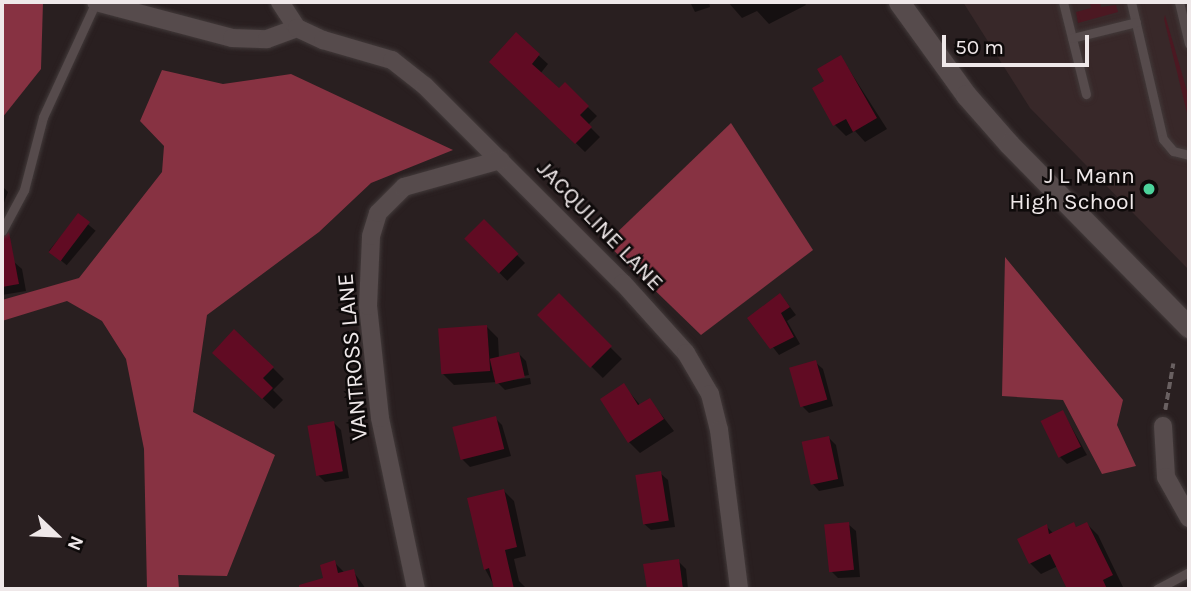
<!DOCTYPE html>
<style>
body{margin:0}
#map{position:relative;width:1191px;height:591px;overflow:hidden;background:#291f20;font-family:Karla,sans-serif}
div>[style]{position:absolute}
.built>*{inset:0;background:#382829}
.green>*{inset:0;background:#4c1822}
.forest>*{inset:0;background:#873242}
.shadow>*{inset:0;background:#0007;transform-origin:0 0}
.building>*{inset:0;background:#610b23;transform-origin:0 0}
.path>*{height:3.5px;margin-top:-1.75px;transform-origin:0;background:repeating-linear-gradient(90deg,#696061 0 7px,transparent 0 10.5px)}
.roads{filter:drop-shadow(0 0 2px #423a3a) drop-shadow(0 0 2px #423a3a)}
.service>*{height:9px;margin:-4.5px;padding:0 4.5px;transform-origin:4.5px;border-radius:4.5px;background:#564b4c}
.minor>*{height:18px;margin:-9px;padding:0 9px;transform-origin:9px;border-radius:9px;background:#564b4c}
.secondary>*{height:21px;margin:-10.5px;padding:0 10.5px;transform-origin:10.5px;border-radius:10.5px;background:#564b4c}
.dots>*{width:19px;height:19px;translate:-50% -50%;box-sizing:border-box;border:4px solid #0e0a0a;border-radius:50%}
span{translate:-50% -50%;white-space:nowrap;text-align:center;line-height:1.15;-webkit-text-stroke:5px #0e0a0a;paint-order:stroke}
.poi-label{font-size:23px;color:#efe8e9}
.right{translate:-100% -50%;text-align:right}
.street-label{font-size:23px;color:#efe8e9}
.frame{position:absolute;inset:0;border:4px solid #efe8e9;pointer-events:none}
.north{position:absolute;left:21px;top:500px;width:70px;height:70px;-webkit-text-stroke:5px #0e0a0a;paint-order:stroke;rotate:113deg;font-size:19px;font-weight:700;line-height:28px;text-align:center;color:#efe8e9}
.north::after{content:'';display:block;margin:auto;width:24px;height:32px;background:#efe8e9;clip-path:polygon(50% 0,100% 100%,50% 72%,0 100%)}
.scale{position:absolute;left:942px;top:35px;width:147px;height:32px;box-sizing:border-box;border:4px solid #efe8e9;border-top:0;padding-left:9px;font-size:21px;line-height:24px;white-space:nowrap;color:#efe8e9;-webkit-text-stroke:5px #0e0a0a;paint-order:stroke}
</style>
<div id="map">
<div class="built">
<div style="clip-path:polygon(963px 2px,1189px 2px,1189px 270px,1030px 108px)"></div>
</div>
<div class="green">
<div style="clip-path:polygon(1090px 2px,1100px 2px,1101px 7px,1116px 5px,1118px 12px,1078px 23px,1076px 12px,1091px 8px)"></div>
<div style="clip-path:polygon(1165px 15px,1189px 98px,1189px 121px,1164px 19px)"></div>
</div>
<div class="forest">
<div style="clip-path:polygon(2px 2px,43px 2px,41px 69px,2px 118px)"></div>
<div style="clip-path:polygon(162px 70px,223px 84px,291px 74px,453px 150px,371px 183px,319px 232px,207px 315px,193px 412px,275px 455px,227px 576px,178px 575px,179px 589px,147px 589px,144px 449px,126px 359px,102px 321px,67px 301px,2px 321px,2px 300px,79px 278px,162px 172px,164px 146px,140px 121px)"></div>
<div style="clip-path:polygon(731px 123px,813px 250px,701px 335px,606px 243px)"></div>
<div style="clip-path:polygon(1005px 257px,1123px 400px,1117px 425px,1136px 466px,1102px 474px,1063px 400px,1002px 396px)"></div>
</div>
<div class="shadow">
<div style="clip-path:polygon(690px 2px,709px 2px,710px 7px,695px 12px)"></div>
<div style="clip-path:polygon(728px 2px,804px 2px,806px 5px,769px 24px,757px 11px,742px 18px)"></div>
<div style="clip-path:polygon(516px 35px,548px 64px,540px 74px,559px 91px,565px 85px,597px 116px,588px 125px,600px 137px,585px 152px,492px 62px)"></div>
<div style="clip-path:polygon(841px 57px,887px 129px,865px 142px,855px 131px,846px 136px,835px 125px,814px 89px,826px 82px)"></div>
<div style="clip-path:polygon(2px 186px,8px 192px,2px 208px)"></div>
<div style="left:78px;top:216px;width:23px;height:45px;rotate:40deg"></div>
<div style="left:484px;top:222px;width:58px;height:25px;rotate:45deg"></div>
<div style="clip-path:polygon(14px 262px,22px 269px,26px 291px,2px 295px,2px 264px)"></div>
<div style="left:559px;top:296px;width:89px;height:27px;rotate:45deg"></div>
<div style="clip-path:polygon(787px 303px,796px 315px,787px 321px,800px 344px,779px 355px,750px 318px)"></div>
<div style="clip-path:polygon(487px 327px,498px 338px,499px 358px,519px 354px,526px 361px,529px 375px,499px 381px,530px 378px,531px 384px,505px 390px,497px 382px,454px 385px,443px 374px)"></div>
<div style="clip-path:polygon(815px 362px,823px 369px,833px 406px,809px 413px,801px 405px)"></div>
<div style="clip-path:polygon(226px 364px,273px 368px,284px 379px,273px 390px,283px 400px,274px 409px)"></div>
<div style="clip-path:polygon(624px 386px,641px 406px,650px 400px,674px 431px,640px 453px,629px 442px)"></div>
<div style="clip-path:polygon(1063px 412px,1087px 455px,1067px 464px,1060px 457px)"></div>
<div style="clip-path:polygon(495px 418px,502px 425px,511px 456px,470px 467px,462px 459px)"></div>
<div style="clip-path:polygon(334px 423px,341px 430px,349px 478px,325px 482px,317px 474px)"></div>
<div style="clip-path:polygon(829px 438px,836px 445px,844px 486px,819px 491px,812px 483px)"></div>
<div style="clip-path:polygon(660px 473px,668px 480px,675px 527px,651px 530px,643px 523px)"></div>
<div style="clip-path:polygon(504px 491px,514px 501px,526px 556px,514px 559px,519px 581px,527px 589px,496px 589px,485px 569px)"></div>
<div style="clip-path:polygon(848px 524px,856px 531px,860px 577px,838px 578px,831px 571px)"></div>
<div style="clip-path:polygon(1073px 524px,1077px 528px,1087px 524px,1098px 535px,1123px 587px,1069px 589px,1058px 566px,1041px 574px,1030px 563px,1047px 527px,1054px 534px)"></div>
<div style="clip-path:polygon(678px 561px,686px 569px,688px 589px,649px 589px,645px 566px)"></div>
<div style="clip-path:polygon(334px 562px,345px 573px,353px 571px,366px 589px,328px 589px,322px 566px)"></div>
</div>
<div class="building">
<div style="clip-path:polygon(516px 32px,540px 54px,532px 64px,559px 88px,565px 82px,589px 106px,580px 115px,592px 127px,575px 144px,489px 62px)"></div>
<div style="clip-path:polygon(841px 55px,877px 118px,853px 132px,846px 119px,833px 126px,812px 88px,824px 81px,817px 69px)"></div>
<div style="left:78px;top:213px;width:15px;height:49px;rotate:37deg"></div>
<div style="left:484px;top:219px;width:49px;height:28px;rotate:45deg"></div>
<div style="clip-path:polygon(9px 232px,19px 284px,2px 287px,2px 238px)"></div>
<div style="left:559px;top:293px;width:75px;height:31px;rotate:45deg"></div>
<div style="clip-path:polygon(780px 293px,790px 307px,781px 313px,794px 337px,770px 349px,747px 318px)"></div>
<div style="left:487px;top:325px;width:46px;height:49px;rotate:86deg"></div>
<div style="clip-path:polygon(234px 329px,274px 367px,263px 378px,273px 388px,262px 399px,212px 353px)"></div>
<div style="left:519px;top:352px;width:26px;height:30px;rotate:77deg"></div>
<div style="left:816px;top:360px;width:41px;height:28px;rotate:74deg"></div>
<div style="clip-path:polygon(624px 383px,638px 405px,650px 398px,664px 419px,628px 443px,600px 399px)"></div>
<div style="left:1063px;top:410px;width:41px;height:25px;rotate:64deg"></div>
<div style="left:496px;top:416px;width:34px;height:45px;rotate:76deg"></div>
<div style="left:334px;top:421px;width:51px;height:27px;rotate:80deg"></div>
<div style="left:829px;top:436px;width:44px;height:28px;rotate:78deg"></div>
<div style="left:661px;top:471px;width:50px;height:26px;rotate:81deg"></div>
<div style="clip-path:polygon(504px 489px,517px 547px,505px 550px,514px 589px,494px 589px,489px 568px,484px 570px,467px 498px)"></div>
<div style="left:849px;top:522px;width:48px;height:25px;rotate:84deg"></div>
<div style="clip-path:polygon(1074px 522px,1076px 527px,1087px 522px,1113px 575px,1103px 580px,1107px 589px,1067px 589px,1050px 554px,1029px 564px,1017px 539px,1047px 524px,1049px 534px)"></div>
<div style="clip-path:polygon(679px 559px,683px 589px,647px 589px,643px 564px)"></div>
<div style="clip-path:polygon(335px 560px,338px 573px,354px 569px,359px 589px,299px 589px,299px 585px,323px 578px,320px 565px)"></div>
</div>
<div class="path">
<div style="left:1165px;top:410px;width:47px;rotate:-80.1deg"></div>
</div>
<div class="roads">
<div class="service">
<div style="left:1063px;top:2px;width:95px;rotate:76deg"></div>
<div style="left:1131px;top:2px;width:141px;rotate:76.9deg"></div>
<div style="left:1163px;top:139px;width:16px;rotate:50deg"></div>
<div style="left:1173px;top:151px;width:16px;rotate:14deg"></div>
<div style="left:1179px;top:2px;width:43px;rotate:76.6deg"></div>
<div style="left:1072px;top:38px;width:66px;rotate:-14deg"></div>
<div style="left:2px;top:231px;width:47px;rotate:-61.8deg"></div>
<div style="left:24px;top:190px;width:75px;rotate:-75.4deg"></div>
<div style="left:43px;top:117px;width:127px;rotate:-65.3deg"></div>
<div style="left:1157px;top:589px;width:36px;rotate:-28deg"></div>
</div>
<div class="minor">
<div style="left:96px;top:2px;width:141px;rotate:14.8deg"></div>
<div style="left:232px;top:38px;width:35px;rotate:2deg"></div>
<div style="left:267px;top:39px;width:32px;rotate:-20deg"></div>
<div style="left:280px;top:2px;width:31px;rotate:57deg"></div>
<div style="left:297px;top:28px;width:29px;rotate:25deg"></div>
<div style="left:323px;top:40px;width:72px;rotate:16.2deg"></div>
<div style="left:392px;top:60px;width:42px;rotate:38.2deg"></div>
<div style="left:425px;top:86px;width:279px;rotate:44.9deg"></div>
<div style="left:623px;top:283px;width:94px;rotate:48deg"></div>
<div style="left:686px;top:353px;width:48px;rotate:59.7deg"></div>
<div style="left:710px;top:394px;width:37px;rotate:76deg"></div>
<div style="left:719px;top:430px;width:160px;rotate:82.8deg"></div>
<div style="left:1163px;top:426px;width:51px;rotate:86.6deg"></div>
<div style="left:1166px;top:477px;width:47px;rotate:60.7deg"></div>
<div style="left:416px;top:589px;width:175px;rotate:-101.9deg"></div>
<div style="left:380px;top:418px;width:113px;rotate:-96.1deg"></div>
<div style="left:368px;top:306px;width:70px;rotate:-87.5deg"></div>
<div style="left:371px;top:236px;width:24px;rotate:-73deg"></div>
<div style="left:378px;top:213px;width:37px;rotate:-45deg"></div>
<div style="left:404px;top:187px;width:100px;rotate:-15.7deg"></div>
</div>
<div class="secondary">
<div style="left:899px;top:2px;width:115px;rotate:54.2deg"></div>
<div style="left:966px;top:95px;width:65px;rotate:48.7deg"></div>
<div style="left:1009px;top:144px;width:257px;rotate:45.5deg"></div>
</div>
</div>
<div class="dots">
<div style="left:1149px;top:189px;background:#4cd39b"></div>
</div>
<div class="poi-label">
<span class="right" style="left:1135px;top:189px">J L Mann<br>High School</span>
</div>
<div class="street-label">
<span style="left:600px;top:226px;rotate:46deg">JACQULINE LANE</span>
<span style="left:353px;top:357px;rotate:-95deg">VANTROSS LANE</span>
</div>
<div class="frame"></div>
<div class="north">N</div>
<div class="scale">50 m</div>
</div>
